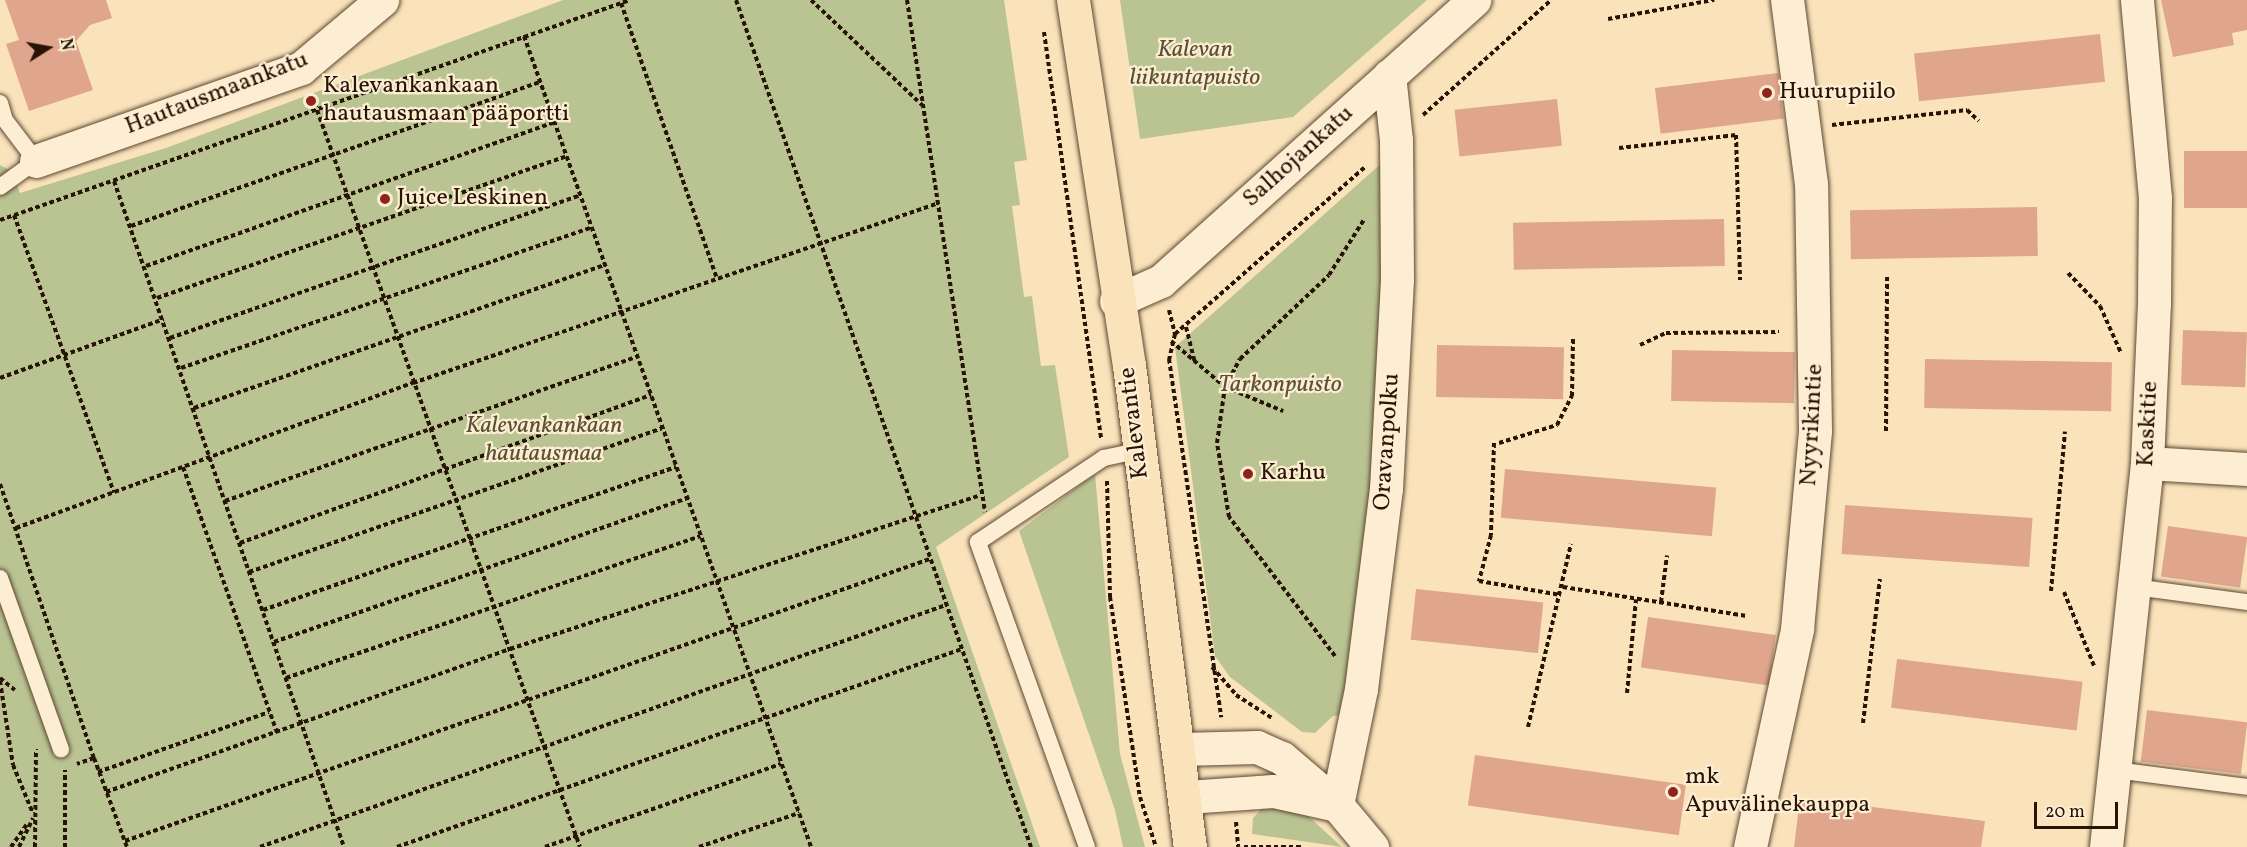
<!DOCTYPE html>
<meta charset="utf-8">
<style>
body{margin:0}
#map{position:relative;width:2247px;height:847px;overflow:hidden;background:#fae3bb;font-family:Vollkorn,serif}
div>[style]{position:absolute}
.green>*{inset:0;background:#bac493}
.building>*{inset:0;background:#e0a68d;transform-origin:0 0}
.path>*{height:4px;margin-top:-2px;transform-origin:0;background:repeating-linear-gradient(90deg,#281404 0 4.5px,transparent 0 7.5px)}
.roads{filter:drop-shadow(0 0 2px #5c4832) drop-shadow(0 0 2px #5c4832)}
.lane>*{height:16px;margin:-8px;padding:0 8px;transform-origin:8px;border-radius:8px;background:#fcedd3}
.street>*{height:33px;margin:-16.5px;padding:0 16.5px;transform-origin:16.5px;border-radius:16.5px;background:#fcedd3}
.secondary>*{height:33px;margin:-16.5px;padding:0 16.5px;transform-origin:16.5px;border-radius:16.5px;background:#fcedd3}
.primary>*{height:33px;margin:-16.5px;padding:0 16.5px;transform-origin:16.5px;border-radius:16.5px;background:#fae3bb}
.dots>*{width:16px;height:16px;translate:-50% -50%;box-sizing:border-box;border:3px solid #fcedd3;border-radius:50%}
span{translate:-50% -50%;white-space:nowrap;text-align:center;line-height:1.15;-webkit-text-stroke:4.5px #fcedd3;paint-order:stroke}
.park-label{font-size:24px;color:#5b5236;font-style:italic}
.poi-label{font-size:24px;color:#281404}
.left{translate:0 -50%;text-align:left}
.street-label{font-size:24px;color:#281404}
.north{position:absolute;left:18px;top:18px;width:60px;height:60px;-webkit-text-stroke:4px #fcedd3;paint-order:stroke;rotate:79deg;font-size:16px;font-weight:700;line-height:24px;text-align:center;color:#281404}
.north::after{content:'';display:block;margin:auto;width:21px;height:27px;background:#281404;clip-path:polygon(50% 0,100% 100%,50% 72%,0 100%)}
.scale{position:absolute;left:2034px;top:802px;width:84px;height:27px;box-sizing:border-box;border:3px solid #281404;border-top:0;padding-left:8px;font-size:18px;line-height:21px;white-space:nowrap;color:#281404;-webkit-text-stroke:4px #fcedd3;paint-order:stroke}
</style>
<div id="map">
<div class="green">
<div style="clip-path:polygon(563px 0,1004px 0,1027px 160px,1014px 162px,1020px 205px,1012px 206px,1024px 297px,1032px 296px,1041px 366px,1055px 365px,1069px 457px,936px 547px,1040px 847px,0 847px,0 165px,11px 171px,20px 193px,166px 148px)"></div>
<div style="clip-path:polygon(1120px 0,1427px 0,1293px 117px,1140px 139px)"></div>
<div style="clip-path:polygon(1384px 161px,1375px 496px,1343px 715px,1333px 716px,1315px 733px,1302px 732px,1230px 677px,1215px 656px,1175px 347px)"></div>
<div style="clip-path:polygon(1095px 474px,1120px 754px,1145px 847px,1123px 847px,1115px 810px,1019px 531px)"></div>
<div style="clip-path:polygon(1267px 803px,1307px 815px,1342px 847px,1252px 834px,1253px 818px)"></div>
</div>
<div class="building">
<div style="clip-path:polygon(5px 0,106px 0,112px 18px,90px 25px,76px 41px,93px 90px,29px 111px,6px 44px,19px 40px)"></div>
<div style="clip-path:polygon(2161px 0,2247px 0,2247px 30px,2232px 33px,2234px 45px,2173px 57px)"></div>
<div style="left:2100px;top:34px;width:48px;height:187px;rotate:84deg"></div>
<div style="left:1778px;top:73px;width:46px;height:124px;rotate:83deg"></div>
<div style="left:1557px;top:99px;width:47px;height:103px;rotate:84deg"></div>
<div style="left:2247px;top:151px;width:57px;height:63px;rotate:90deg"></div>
<div style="left:2037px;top:207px;width:49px;height:187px;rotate:89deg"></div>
<div style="left:1724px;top:219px;width:47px;height:211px;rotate:89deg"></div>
<div style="left:2183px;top:330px;width:64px;height:55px;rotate:2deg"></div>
<div style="left:1437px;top:345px;width:127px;height:52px;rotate:1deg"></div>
<div style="left:1672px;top:350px;width:123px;height:51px;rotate:1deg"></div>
<div style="left:1925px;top:359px;width:187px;height:49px;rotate:1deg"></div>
<div style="left:1505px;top:469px;width:212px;height:49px;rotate:5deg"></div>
<div style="left:1845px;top:505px;width:188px;height:49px;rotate:4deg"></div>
<div style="left:2168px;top:526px;width:80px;height:51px;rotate:8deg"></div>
<div style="left:1416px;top:589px;width:128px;height:51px;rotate:6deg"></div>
<div style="left:1648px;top:617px;width:129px;height:51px;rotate:8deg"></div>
<div style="left:1897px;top:659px;width:187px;height:49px;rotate:7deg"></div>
<div style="left:2147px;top:710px;width:101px;height:52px;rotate:7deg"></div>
<div style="left:1475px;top:755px;width:213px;height:51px;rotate:8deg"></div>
<div style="clip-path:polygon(1800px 798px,1985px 821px,1981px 847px,1794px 847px)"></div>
</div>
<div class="path">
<div style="left:736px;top:0;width:897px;rotate:70.8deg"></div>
<div style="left:811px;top:0;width:153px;rotate:43.4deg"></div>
<div style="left:907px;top:0;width:518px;rotate:81.34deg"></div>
<div style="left:621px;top:3px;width:291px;rotate:70.8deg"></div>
<div style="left:1608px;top:19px;width:108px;rotate:-10.2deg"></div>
<div style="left:1044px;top:32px;width:410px;rotate:82deg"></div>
<div style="left:524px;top:36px;width:860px;rotate:70.51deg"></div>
<div style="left:312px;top:96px;width:797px;rotate:70.36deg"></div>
<div style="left:1423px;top:115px;width:172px;rotate:-41.9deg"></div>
<div style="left:1832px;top:125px;width:136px;rotate:-6.3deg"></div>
<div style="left:1967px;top:110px;width:16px;rotate:43deg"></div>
<div style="left:1619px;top:148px;width:118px;rotate:-6.3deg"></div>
<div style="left:1736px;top:135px;width:145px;rotate:88.4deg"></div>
<div style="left:114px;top:181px;width:705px;rotate:70.95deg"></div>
<div style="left:14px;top:215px;width:295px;rotate:70.2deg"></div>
<div style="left:0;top:220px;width:667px;rotate:-19.25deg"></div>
<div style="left:131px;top:226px;width:434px;rotate:-19.4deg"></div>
<div style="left:146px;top:266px;width:434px;rotate:-19.4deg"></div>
<div style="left:2068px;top:273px;width:46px;rotate:45.9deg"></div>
<div style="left:2100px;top:306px;width:51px;rotate:65.9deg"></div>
<div style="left:157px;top:298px;width:433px;rotate:-19.1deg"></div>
<div style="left:1169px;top:310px;width:25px;rotate:76deg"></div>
<div style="left:1175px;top:334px;width:26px;rotate:103deg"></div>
<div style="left:1169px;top:359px;width:362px;rotate:81.7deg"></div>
<div style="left:1186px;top:327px;width:38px;rotate:76deg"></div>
<div style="left:1175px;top:334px;width:254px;rotate:-41.3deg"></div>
<div style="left:170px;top:338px;width:434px;rotate:-19.2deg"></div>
<div style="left:1171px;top:341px;width:71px;rotate:40.4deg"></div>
<div style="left:1225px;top:387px;width:63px;rotate:22.5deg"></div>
<div style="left:1640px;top:345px;width:29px;rotate:-25deg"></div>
<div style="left:1666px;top:333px;width:113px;rotate:-0.5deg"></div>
<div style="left:181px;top:368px;width:435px;rotate:-18.9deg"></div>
<div style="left:0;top:378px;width:174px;rotate:-19.8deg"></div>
<div style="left:194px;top:408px;width:435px;rotate:-19.2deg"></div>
<div style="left:1886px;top:431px;width:154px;rotate:-89.6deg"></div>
<div style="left:1494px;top:443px;width:92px;rotate:91.9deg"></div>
<div style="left:1491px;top:535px;width:48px;rotate:104.6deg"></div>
<div style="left:1479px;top:581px;width:83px;rotate:9.7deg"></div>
<div style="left:1499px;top:443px;width:61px;rotate:-17.2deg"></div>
<div style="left:1557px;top:425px;width:33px;rotate:-63deg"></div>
<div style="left:1572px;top:396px;width:58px;rotate:-89deg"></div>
<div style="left:183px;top:467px;width:282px;rotate:70.5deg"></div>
<div style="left:1107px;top:481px;width:116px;rotate:88.5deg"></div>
<div style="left:1110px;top:597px;width:202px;rotate:81.5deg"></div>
<div style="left:1140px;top:797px;width:52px;rotate:72.3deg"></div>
<div style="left:0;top:484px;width:290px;rotate:71.1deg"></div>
<div style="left:94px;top:758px;width:18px;rotate:161deg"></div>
<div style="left:225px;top:501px;width:436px;rotate:-19.3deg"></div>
<div style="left:16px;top:528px;width:423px;rotate:-20.1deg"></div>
<div style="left:413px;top:383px;width:553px;rotate:-18.89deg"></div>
<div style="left:240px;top:543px;width:437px;rotate:-19.8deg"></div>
<div style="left:249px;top:572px;width:437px;rotate:-19.2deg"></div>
<div style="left:1563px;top:587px;width:186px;rotate:9deg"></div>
<div style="left:2051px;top:591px;width:160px;rotate:-85deg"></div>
<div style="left:2064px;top:592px;width:80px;rotate:67.9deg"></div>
<div style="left:1661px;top:602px;width:47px;rotate:-82.7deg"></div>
<div style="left:263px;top:610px;width:437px;rotate:-19.1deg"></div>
<div style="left:274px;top:642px;width:437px;rotate:-19.2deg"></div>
<div style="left:1335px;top:656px;width:175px;rotate:-127.3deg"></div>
<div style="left:1229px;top:517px;width:75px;rotate:-99.2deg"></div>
<div style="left:1217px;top:443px;width:57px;rotate:-81.9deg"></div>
<div style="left:1225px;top:387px;width:32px;rotate:-62deg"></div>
<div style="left:1240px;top:359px;width:122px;rotate:-43.3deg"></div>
<div style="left:1329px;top:275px;width:67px;rotate:-57.7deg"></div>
<div style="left:1212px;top:667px;width:37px;rotate:49deg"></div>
<div style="left:1236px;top:695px;width:43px;rotate:32.6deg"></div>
<div style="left:0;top:678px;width:19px;rotate:39deg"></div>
<div style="left:286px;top:678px;width:438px;rotate:-18.9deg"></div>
<div style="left:0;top:681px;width:85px;rotate:81.2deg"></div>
<div style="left:13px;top:765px;width:50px;rotate:67.6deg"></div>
<div style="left:1627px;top:693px;width:94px;rotate:-84.5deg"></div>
<div style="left:1863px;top:723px;width:145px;rotate:-83.3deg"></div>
<div style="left:1528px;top:727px;width:188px;rotate:-76.8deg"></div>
<div style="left:94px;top:758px;width:95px;rotate:69.7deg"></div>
<div style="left:98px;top:772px;width:181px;rotate:-19.3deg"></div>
<div style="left:106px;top:792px;width:429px;rotate:-19.5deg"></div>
<div style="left:510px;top:649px;width:492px;rotate:-18.1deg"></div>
<div style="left:1236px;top:822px;width:25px;rotate:85deg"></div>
<div style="left:125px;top:841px;width:853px;rotate:-19.31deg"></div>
<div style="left:11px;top:847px;width:29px;rotate:-55deg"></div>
<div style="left:19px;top:847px;width:32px;rotate:-64deg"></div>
<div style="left:35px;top:847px;width:98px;rotate:-89.4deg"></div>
<div style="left:65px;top:847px;width:77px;rotate:-90deg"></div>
<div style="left:260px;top:847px;width:727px;rotate:-19.43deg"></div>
<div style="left:397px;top:847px;width:599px;rotate:-19.31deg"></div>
<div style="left:545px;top:847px;width:250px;rotate:-19.4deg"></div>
<div style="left:699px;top:847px;width:106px;rotate:-18.8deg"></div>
<div style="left:1244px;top:847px;width:58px"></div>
</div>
<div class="roads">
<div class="lane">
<div style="left:0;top:103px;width:18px;rotate:74deg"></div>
<div style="left:5px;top:120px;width:51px;rotate:52.9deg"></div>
<div style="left:36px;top:161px;width:44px;rotate:144.2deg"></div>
<div style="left:0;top:578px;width:182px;rotate:70.4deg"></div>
<div style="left:2134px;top:587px;width:114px;rotate:7.6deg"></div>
<div style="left:2115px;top:770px;width:133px;rotate:7.3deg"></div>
<div style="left:1087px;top:847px;width:324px;rotate:-109.7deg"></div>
<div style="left:978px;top:542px;width:151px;rotate:-33.7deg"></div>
<div style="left:1104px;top:458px;width:34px;rotate:-12deg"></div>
</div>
<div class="street">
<div style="left:36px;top:161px;width:281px;rotate:-19.3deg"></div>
<div style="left:301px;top:68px;width:106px;rotate:-40deg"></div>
<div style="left:2147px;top:463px;width:100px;rotate:3.4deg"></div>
<div style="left:1337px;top:805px;width:118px;rotate:-78.3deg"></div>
<div style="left:1361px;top:689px;width:202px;rotate:-82.9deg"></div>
<div style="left:1386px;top:489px;width:209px;rotate:-87deg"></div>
<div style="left:1397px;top:280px;width:140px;rotate:-90.4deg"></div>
<div style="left:1396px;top:140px;width:65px;rotate:-96.1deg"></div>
<div style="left:1750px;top:847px;width:223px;rotate:-77.8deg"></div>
<div style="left:1797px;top:629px;width:199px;rotate:-84.8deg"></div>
<div style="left:1815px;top:431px;width:247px;rotate:-90.9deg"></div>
<div style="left:1811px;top:184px;width:186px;rotate:-97.4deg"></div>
<div style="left:2106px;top:847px;width:386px;rotate:-83.9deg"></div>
<div style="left:2147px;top:463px;width:160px;rotate:-87.5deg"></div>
<div style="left:2154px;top:303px;width:105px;rotate:-89.5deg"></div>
<div style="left:2155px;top:198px;width:199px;rotate:-95.2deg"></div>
</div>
<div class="secondary">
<div style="left:1116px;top:301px;width:49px;rotate:-24deg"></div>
<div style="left:1161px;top:281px;width:421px;rotate:-41.9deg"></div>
<div style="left:1181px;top:749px;width:76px;rotate:-1.5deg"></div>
<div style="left:1257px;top:747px;width:27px;rotate:24deg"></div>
<div style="left:1282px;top:758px;width:72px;rotate:40.5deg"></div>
<div style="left:1337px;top:805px;width:55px;rotate:50.2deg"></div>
<div style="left:1187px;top:797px;width:86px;rotate:-4deg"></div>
<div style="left:1273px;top:791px;width:66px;rotate:12.3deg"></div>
</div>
<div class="primary">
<div style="left:1073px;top:0;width:369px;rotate:81.3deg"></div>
<div style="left:1129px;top:365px;width:486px;rotate:82.8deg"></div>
</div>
</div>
<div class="dots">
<div style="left:1767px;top:93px;background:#8f2418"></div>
<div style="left:311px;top:101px;background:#8f2418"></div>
<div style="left:385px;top:199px;background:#8f2418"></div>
<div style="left:1248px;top:474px;background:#8f2418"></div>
<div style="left:1673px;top:792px;background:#8f2418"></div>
</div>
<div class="park-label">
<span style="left:1195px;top:65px">Kalevan<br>liikuntapuisto</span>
<span style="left:1280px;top:386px">Tarkonpuisto</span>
<span style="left:544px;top:441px">Kalevankankaan<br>hautausmaa</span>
</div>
<div class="poi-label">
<span class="left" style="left:323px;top:101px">Kalevankankaan<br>hautausmaan pääportti</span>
<span class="left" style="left:1779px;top:93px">Huurupiilo</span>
<span class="left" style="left:397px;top:199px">Juice Leskinen</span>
<span class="left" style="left:1260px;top:474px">Karhu</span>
<span class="left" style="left:1685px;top:792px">mk<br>Apuvälinekauppa</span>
</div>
<div class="street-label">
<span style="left:217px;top:94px;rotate:-21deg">Hautausmaankatu</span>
<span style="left:1299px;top:157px;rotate:-42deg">Salhojankatu</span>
<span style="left:1135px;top:423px;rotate:-97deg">Kalevantie</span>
<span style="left:2149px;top:424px;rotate:-87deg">Kaskitie</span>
<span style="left:1813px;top:425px;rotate:-87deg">Nyyrikintie</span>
<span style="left:1388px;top:442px;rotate:-86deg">Oravanpolku</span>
</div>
<div class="north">N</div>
<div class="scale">20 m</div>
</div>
